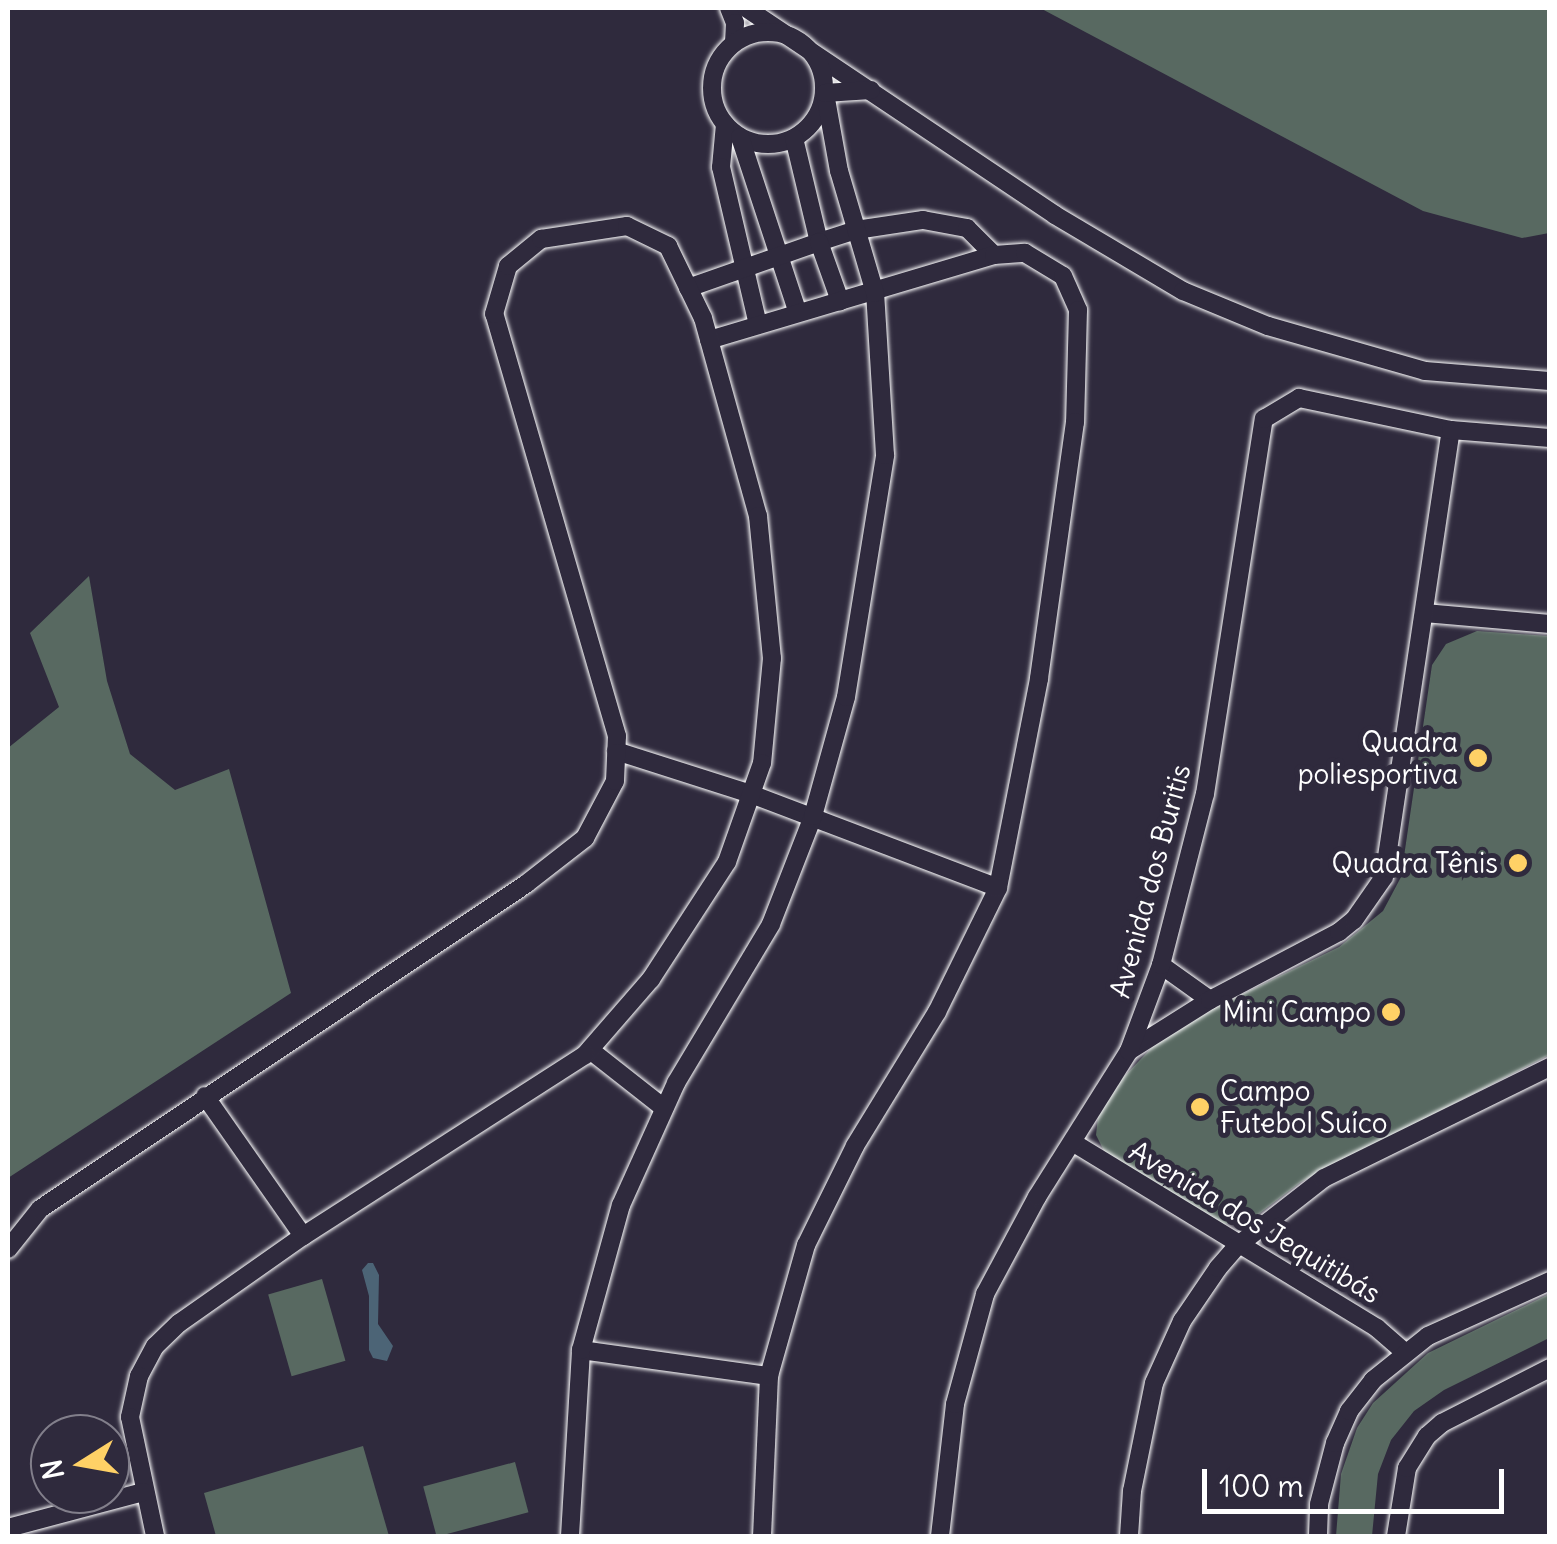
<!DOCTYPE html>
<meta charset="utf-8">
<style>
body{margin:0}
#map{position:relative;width:1557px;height:1544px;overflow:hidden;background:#2f2a3d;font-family:Delius,sans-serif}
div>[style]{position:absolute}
.green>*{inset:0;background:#586961;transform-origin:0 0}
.water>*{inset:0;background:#4c6476}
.roads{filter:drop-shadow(0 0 2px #fff) drop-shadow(0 0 2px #fff)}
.street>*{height:18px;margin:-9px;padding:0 9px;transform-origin:9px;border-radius:9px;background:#2f2a3d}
.street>.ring{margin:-9px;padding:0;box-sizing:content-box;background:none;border:18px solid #2f2a3d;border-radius:50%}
.dots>*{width:28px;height:28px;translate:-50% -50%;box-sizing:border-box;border:5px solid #2f2a3d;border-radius:50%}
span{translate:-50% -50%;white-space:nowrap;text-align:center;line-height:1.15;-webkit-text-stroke:10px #2f2a3d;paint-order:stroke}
.poi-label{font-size:28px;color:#fff}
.right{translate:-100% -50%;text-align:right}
.left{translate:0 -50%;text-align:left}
.street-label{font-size:28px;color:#fff}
.frame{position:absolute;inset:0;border:10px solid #fff;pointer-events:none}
.north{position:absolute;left:30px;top:1414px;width:100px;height:100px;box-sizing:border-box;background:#2f2a3d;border:2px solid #827f8b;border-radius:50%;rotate:259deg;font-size:28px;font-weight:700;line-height:40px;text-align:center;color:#fff}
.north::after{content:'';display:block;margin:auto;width:35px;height:45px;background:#ffd166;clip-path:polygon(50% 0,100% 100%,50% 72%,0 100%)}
.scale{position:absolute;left:1202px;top:1469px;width:302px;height:45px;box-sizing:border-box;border:5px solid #fff;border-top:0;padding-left:12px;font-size:30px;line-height:35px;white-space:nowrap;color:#fff;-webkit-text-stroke:8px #2f2a3d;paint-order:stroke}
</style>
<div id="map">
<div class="green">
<div style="clip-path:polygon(1040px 8px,1549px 8px,1549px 233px,1522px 238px,1423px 211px)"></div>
<div style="clip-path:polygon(89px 576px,107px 681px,130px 754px,175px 790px,229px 769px,291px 993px,8px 1178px,8px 748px,59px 707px,30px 633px)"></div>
<div style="clip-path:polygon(1477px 631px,1549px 636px,1549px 1055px,1301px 1182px,1251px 1220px,1224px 1224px,1107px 1157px,1096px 1135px,1098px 1117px,1116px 1085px,1158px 1041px,1183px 1023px,1339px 947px,1383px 911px,1401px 877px,1432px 665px,1446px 644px)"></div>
<div style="left:322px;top:1279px;width:85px;height:56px;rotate:74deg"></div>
<div style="clip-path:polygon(1549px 1294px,1549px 1338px,1444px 1390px,1414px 1411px,1391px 1440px,1378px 1474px,1372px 1536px,1336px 1536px,1341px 1474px,1357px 1428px,1373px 1403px,1428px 1353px)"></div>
<div style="clip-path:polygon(363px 1446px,389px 1536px,216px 1536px,204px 1493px)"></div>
<div style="left:515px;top:1462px;width:52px;height:95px;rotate:75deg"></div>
</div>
<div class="water">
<div style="clip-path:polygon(368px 1263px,373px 1263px,379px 1275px,378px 1324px,393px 1346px,387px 1361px,373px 1358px,369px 1350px,369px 1296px,362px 1270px)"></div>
</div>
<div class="roads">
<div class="street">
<div style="left:729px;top:8px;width:16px;rotate:68deg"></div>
<div style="left:735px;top:23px;width:20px;rotate:93deg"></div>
<div style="left:746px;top:8px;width:372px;rotate:33.8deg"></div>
<div style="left:1055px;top:215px;width:149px;rotate:30.7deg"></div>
<div style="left:1183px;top:291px;width:92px;rotate:22.4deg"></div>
<div style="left:1268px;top:326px;width:163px;rotate:16deg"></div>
<div style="left:1425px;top:371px;width:125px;rotate:4.6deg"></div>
<div class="ring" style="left:712px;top:32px;width:94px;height:94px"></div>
<div style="left:725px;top:124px;width:43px;rotate:95.3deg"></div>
<div style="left:721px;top:167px;width:162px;rotate:76.8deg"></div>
<div style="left:740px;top:137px;width:185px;rotate:71.8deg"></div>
<div style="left:794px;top:138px;width:107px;rotate:76.5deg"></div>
<div style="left:819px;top:242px;width:39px;rotate:-18deg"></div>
<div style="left:856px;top:230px;width:68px;rotate:-8.5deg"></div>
<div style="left:923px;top:220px;width:45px;rotate:10.3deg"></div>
<div style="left:967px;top:228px;width:38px;rotate:45deg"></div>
<div style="left:688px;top:288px;width:139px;rotate:-19.3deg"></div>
<div style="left:819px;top:242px;width:63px;rotate:70.4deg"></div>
<div style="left:709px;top:340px;width:297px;rotate:-16.6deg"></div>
<div style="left:994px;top:255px;width:31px;rotate:-4deg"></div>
<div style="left:1025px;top:253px;width:44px;rotate:31.2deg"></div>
<div style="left:1063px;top:276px;width:37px;rotate:66deg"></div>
<div style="left:1078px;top:310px;width:112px;rotate:91.5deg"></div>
<div style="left:1075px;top:422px;width:260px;rotate:98deg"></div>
<div style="left:1039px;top:679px;width:213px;rotate:101.1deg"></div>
<div style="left:998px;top:888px;width:138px;rotate:116.2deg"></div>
<div style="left:937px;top:1012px;width:157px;rotate:121.5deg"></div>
<div style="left:855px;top:1146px;width:110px;rotate:116.3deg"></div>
<div style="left:806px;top:1245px;width:136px;rotate:105.8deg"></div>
<div style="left:769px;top:1376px;width:160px;rotate:92.5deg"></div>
<div style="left:1425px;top:613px;width:125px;rotate:5deg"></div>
<div style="left:616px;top:751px;width:142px;rotate:17.7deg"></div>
<div style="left:751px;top:794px;width:264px;rotate:20.8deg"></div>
<div style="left:1161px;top:965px;width:60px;rotate:35.5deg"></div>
<div style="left:590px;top:1050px;width:94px;rotate:38.1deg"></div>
<div style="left:1129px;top:1051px;width:96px;rotate:-32.2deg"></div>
<div style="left:1210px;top:1000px;width:146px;rotate:-27.8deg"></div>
<div style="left:1339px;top:932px;width:19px;rotate:-39deg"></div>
<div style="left:1354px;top:920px;width:52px;rotate:-55.1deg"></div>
<div style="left:1384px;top:877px;width:452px;rotate:-81.5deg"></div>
<div style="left:205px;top:1096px;width:171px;rotate:55deg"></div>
<div style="left:1074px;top:1143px;width:355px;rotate:31.4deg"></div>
<div style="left:1377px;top:1328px;width:37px;rotate:41deg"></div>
<div style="left:8px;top:1249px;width:51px;rotate:-51.3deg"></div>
<div style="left:40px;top:1209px;width:585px;rotate:-33.77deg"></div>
<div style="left:526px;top:884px;width:75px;rotate:-37.9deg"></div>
<div style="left:585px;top:838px;width:64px;rotate:-62.2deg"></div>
<div style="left:615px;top:781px;width:45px;rotate:-87.5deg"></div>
<div style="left:617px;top:736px;width:440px;rotate:-106.2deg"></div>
<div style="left:494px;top:314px;width:50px;rotate:-73.7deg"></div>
<div style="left:508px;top:266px;width:43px;rotate:-39.3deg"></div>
<div style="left:541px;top:239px;width:87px;rotate:-8.6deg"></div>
<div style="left:627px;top:226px;width:46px;rotate:26deg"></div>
<div style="left:668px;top:246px;width:80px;rotate:64.1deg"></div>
<div style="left:703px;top:318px;width:205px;rotate:74.5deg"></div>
<div style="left:758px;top:516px;width:143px;rotate:84.4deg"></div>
<div style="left:772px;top:658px;width:105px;rotate:95.4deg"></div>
<div style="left:762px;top:763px;width:105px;rotate:109.5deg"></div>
<div style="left:727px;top:862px;width:140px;rotate:123deg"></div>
<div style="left:651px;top:979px;width:101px;rotate:131deg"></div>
<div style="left:585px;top:1055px;width:335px;rotate:147.3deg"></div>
<div style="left:303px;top:1236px;width:151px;rotate:144.9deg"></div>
<div style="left:179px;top:1323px;width:33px;rotate:136deg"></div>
<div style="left:155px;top:1346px;width:34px;rotate:118deg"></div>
<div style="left:139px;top:1376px;width:42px;rotate:102.4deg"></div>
<div style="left:130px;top:1417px;width:122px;rotate:78.1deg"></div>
<div style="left:581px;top:1350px;width:190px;rotate:7.9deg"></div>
<div style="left:8px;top:1528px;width:140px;rotate:-14.9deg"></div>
<div style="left:570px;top:1536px;width:186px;rotate:-86.6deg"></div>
<div style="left:581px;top:1350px;width:150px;rotate:-74.6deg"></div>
<div style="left:621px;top:1205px;width:134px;rotate:-65.7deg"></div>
<div style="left:676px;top:1083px;width:185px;rotate:-59.1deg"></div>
<div style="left:771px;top:924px;width:116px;rotate:-68.7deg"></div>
<div style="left:813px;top:816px;width:123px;rotate:-74.5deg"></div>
<div style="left:846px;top:697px;width:245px;rotate:-80.8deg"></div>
<div style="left:885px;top:455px;width:162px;rotate:-93.5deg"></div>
<div style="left:875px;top:293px;width:127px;rotate:-106.4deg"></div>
<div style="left:839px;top:171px;width:79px;rotate:-100.2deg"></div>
<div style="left:825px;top:93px;width:46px;rotate:-3.7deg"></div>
<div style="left:940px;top:1536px;width:133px;rotate:-83.5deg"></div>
<div style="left:955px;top:1404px;width:114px;rotate:-74.7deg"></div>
<div style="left:985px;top:1294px;width:110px;rotate:-61.8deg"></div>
<div style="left:1037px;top:1197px;width:173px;rotate:-57.8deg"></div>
<div style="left:1129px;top:1051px;width:92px;rotate:-69.6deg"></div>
<div style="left:1161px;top:965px;width:177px;rotate:-75.6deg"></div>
<div style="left:1205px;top:794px;width:380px;rotate:-81.1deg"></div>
<div style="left:1264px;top:419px;width:41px;rotate:-31deg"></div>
<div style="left:1299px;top:398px;width:155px;rotate:11.9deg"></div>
<div style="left:1451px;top:430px;width:99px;rotate:4.6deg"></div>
<div style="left:1129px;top:1536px;width:45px;rotate:-86.2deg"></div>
<div style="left:1132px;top:1491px;width:110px;rotate:-78.5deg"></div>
<div style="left:1154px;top:1383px;width:68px;rotate:-65.7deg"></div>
<div style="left:1182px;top:1321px;width:64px;rotate:-55.8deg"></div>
<div style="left:1218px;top:1268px;width:29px;rotate:-49deg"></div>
<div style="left:1237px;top:1246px;width:110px;rotate:-38deg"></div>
<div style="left:1324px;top:1178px;width:252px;rotate:-26.2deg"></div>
<div style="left:1318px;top:1536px;width:32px;rotate:-88deg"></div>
<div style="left:1319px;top:1504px;width:63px;rotate:-75.3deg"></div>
<div style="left:1335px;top:1443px;width:35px;rotate:-66deg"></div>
<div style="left:1349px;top:1411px;width:39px;rotate:-52deg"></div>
<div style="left:1373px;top:1380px;width:70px;rotate:-38.7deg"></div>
<div style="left:1428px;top:1336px;width:134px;rotate:-24.3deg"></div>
<div style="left:1396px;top:1536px;width:69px;rotate:-80.8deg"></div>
<div style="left:1407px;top:1468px;width:38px;rotate:-58deg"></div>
<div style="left:1427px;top:1436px;width:20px;rotate:-41deg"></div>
<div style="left:1442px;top:1423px;width:121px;rotate:-27deg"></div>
</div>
</div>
<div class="dots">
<div style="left:1478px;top:758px;background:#ffd166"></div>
<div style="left:1518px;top:863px;background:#ffd166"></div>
<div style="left:1391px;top:1012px;background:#ffd166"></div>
<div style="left:1200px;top:1107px;background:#ffd166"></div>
</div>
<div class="poi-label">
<span class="right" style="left:1458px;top:758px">Quadra<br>poliesportiva</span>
<span class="right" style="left:1498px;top:863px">Quadra Tênis</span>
<span class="right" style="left:1371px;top:1012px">Mini Campo</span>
<span class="left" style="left:1220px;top:1107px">Campo<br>Futebol Suíco</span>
</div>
<div class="street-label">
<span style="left:1150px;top:881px;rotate:-75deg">Avenida dos Buritis</span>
<span style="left:1255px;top:1222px;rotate:31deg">Avenida dos Jequitibás</span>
</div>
<div class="frame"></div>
<div class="north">N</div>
<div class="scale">100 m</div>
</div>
